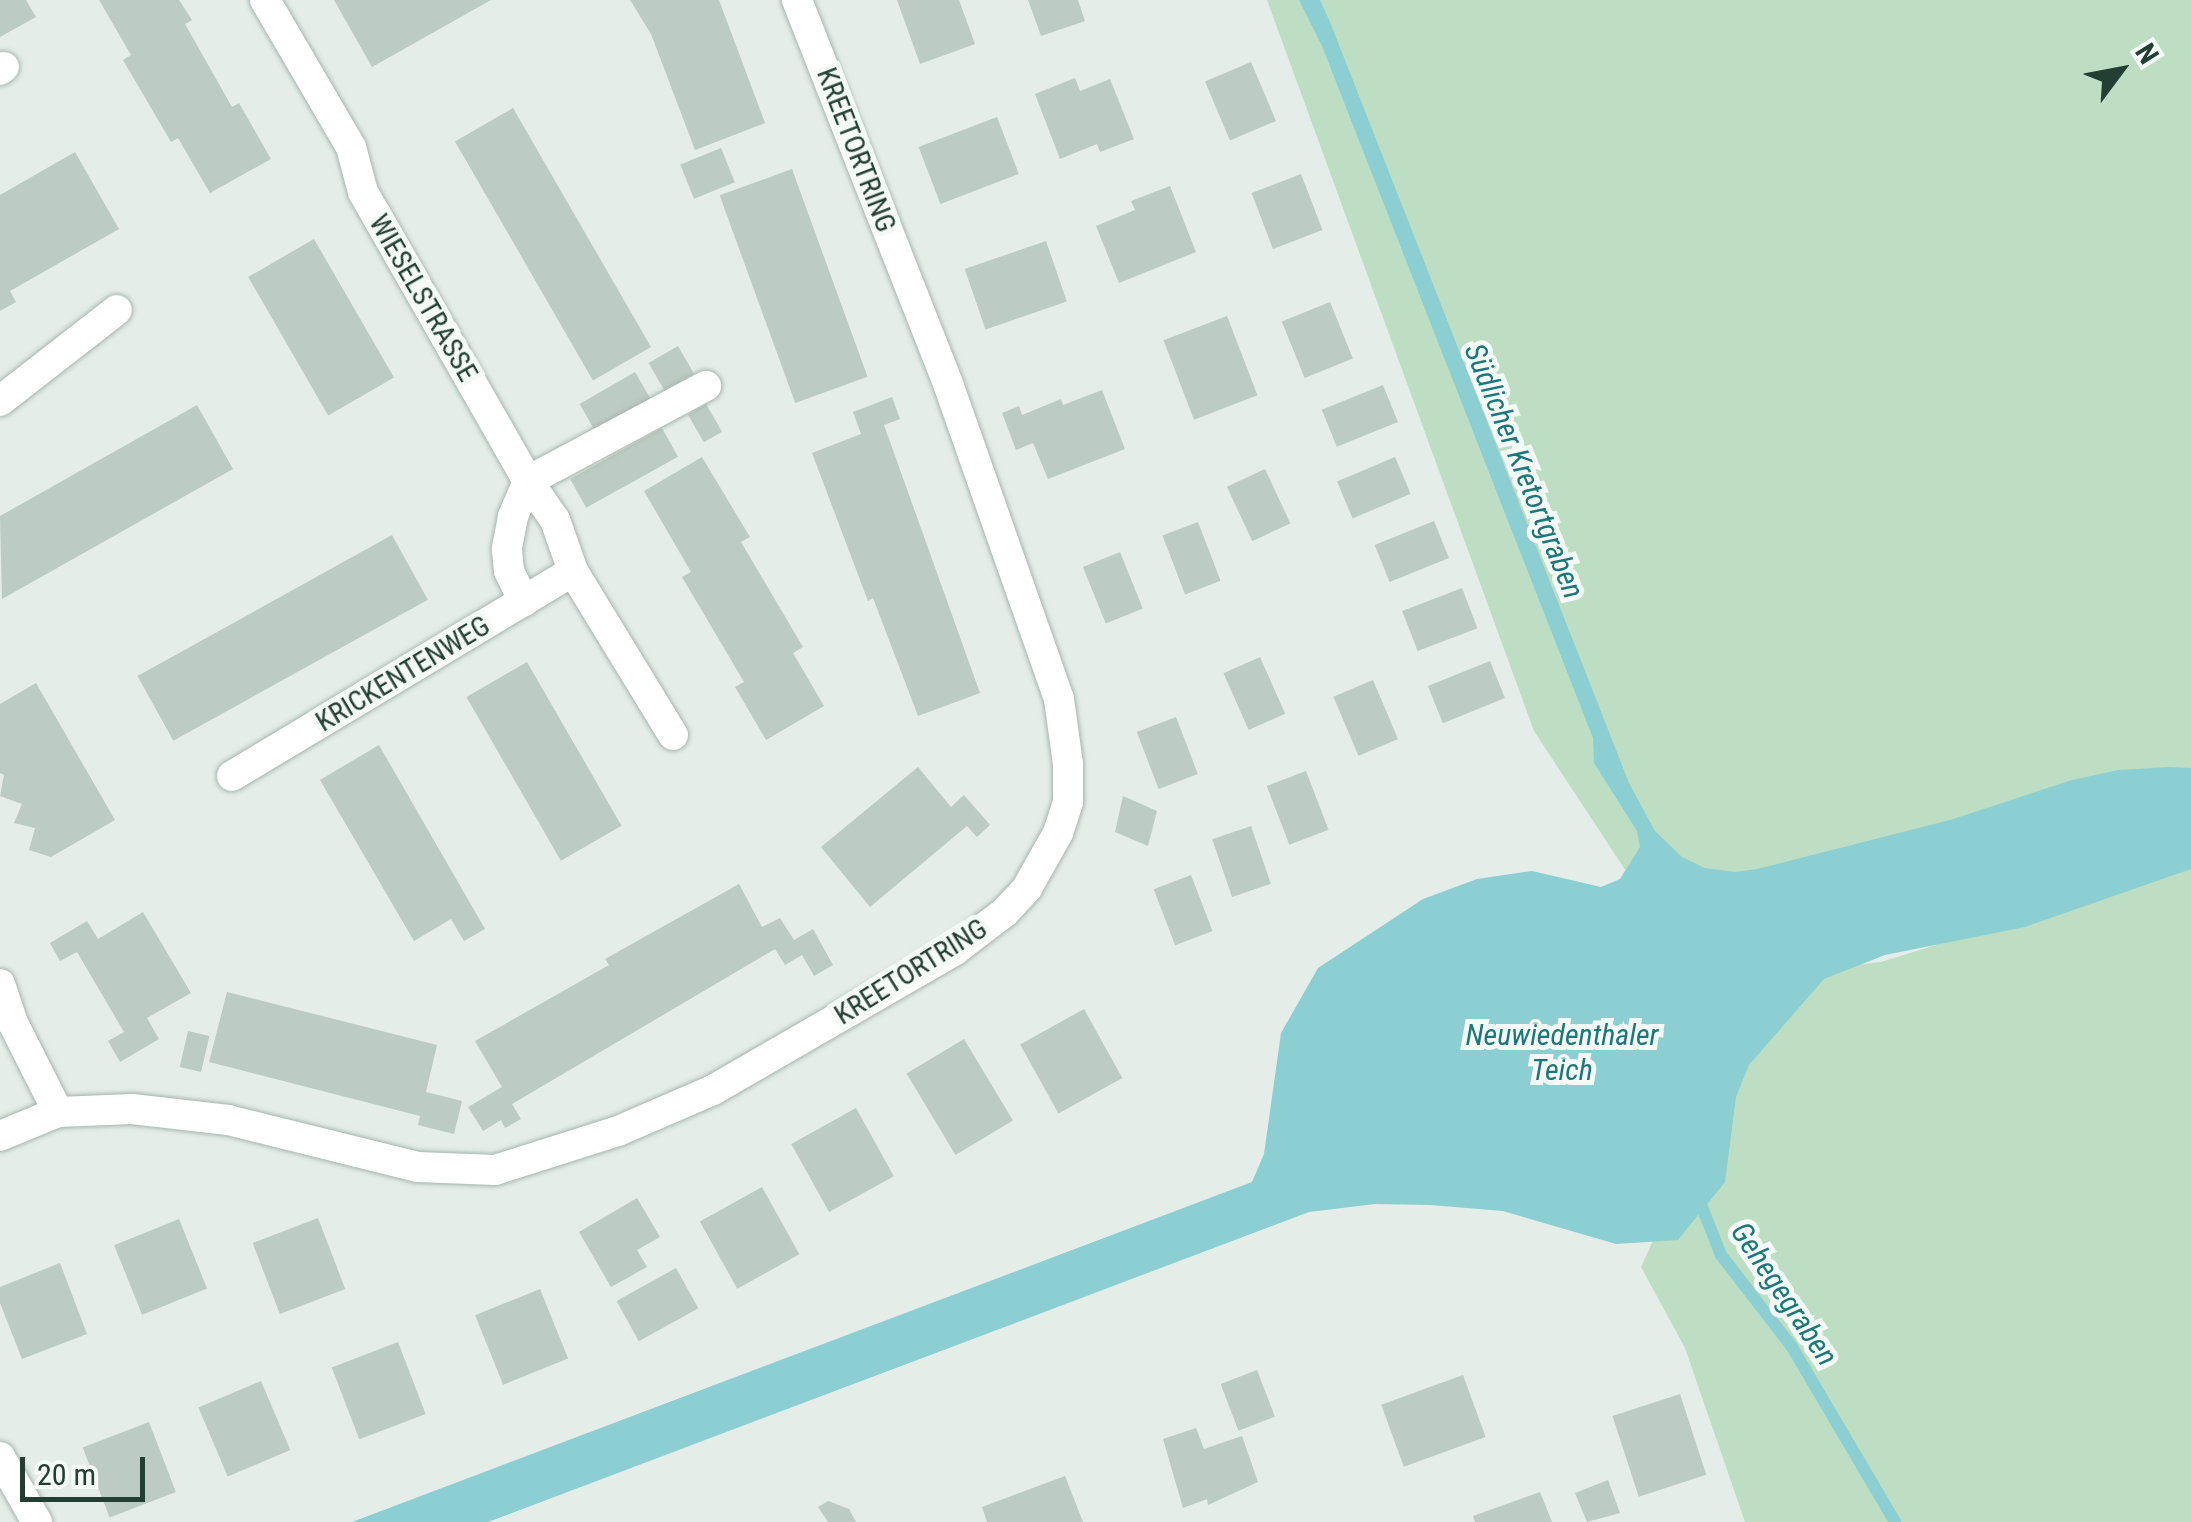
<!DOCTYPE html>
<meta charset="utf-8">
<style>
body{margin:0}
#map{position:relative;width:2191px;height:1522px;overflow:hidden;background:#e4ede8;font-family:"Roboto Condensed",sans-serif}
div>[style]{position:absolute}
.green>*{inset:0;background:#bddec2}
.water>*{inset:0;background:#8ccfd2}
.stream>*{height:12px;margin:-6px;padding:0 6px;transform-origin:6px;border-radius:6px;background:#8ccfd2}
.building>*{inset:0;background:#bccbc3;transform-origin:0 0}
.roads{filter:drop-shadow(0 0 2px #a6b5ae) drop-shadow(0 0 2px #a6b5ae)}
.minor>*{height:30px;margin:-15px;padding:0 15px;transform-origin:15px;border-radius:15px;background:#fff}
span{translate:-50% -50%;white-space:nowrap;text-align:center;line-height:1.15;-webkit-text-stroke:10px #f4faf6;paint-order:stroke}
.street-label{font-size:28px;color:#233f34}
.water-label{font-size:30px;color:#1c777b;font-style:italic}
.north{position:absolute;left:2071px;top:20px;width:100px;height:100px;-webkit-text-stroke:8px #f4faf6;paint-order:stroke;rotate:58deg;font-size:28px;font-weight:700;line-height:40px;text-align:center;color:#233f34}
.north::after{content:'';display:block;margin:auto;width:35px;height:45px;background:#233f34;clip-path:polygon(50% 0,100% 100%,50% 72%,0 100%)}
.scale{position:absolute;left:20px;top:1457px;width:125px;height:45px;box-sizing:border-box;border:5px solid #233f34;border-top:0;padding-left:12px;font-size:30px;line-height:35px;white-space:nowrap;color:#233f34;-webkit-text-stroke:8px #f4faf6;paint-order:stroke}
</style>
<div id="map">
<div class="green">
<div style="clip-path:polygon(1267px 0,2191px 0,2191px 844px,1641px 894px,1534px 731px)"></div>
<div style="clip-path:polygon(2191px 866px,2191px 1522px,1745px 1522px,1685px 1348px,1641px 1267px,1774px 975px,1881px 962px)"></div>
</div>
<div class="water">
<div style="clip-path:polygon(1299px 0,1320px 0,1330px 22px,1629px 783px,1655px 831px,1682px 857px,1705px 868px,1735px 872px,1757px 869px,1950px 820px,2072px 780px,2118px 770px,2170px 767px,2191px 768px,2191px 869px,2025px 927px,1885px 955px,1824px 979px,1749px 1065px,1736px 1097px,1725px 1182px,1678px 1240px,1616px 1244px,1503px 1211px,1430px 1205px,1375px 1204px,1309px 1212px,488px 1522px,352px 1522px,1252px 1182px,1264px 1154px,1281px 1033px,1318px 968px,1423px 899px,1477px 879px,1532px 871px,1601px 887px,1620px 879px,1640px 847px,1637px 831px,1594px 763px,1593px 738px,1322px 46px)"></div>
</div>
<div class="stream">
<div style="left:1698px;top:1197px;width:62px;rotate:68.4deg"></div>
<div style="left:1721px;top:1255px;width:116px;rotate:52.3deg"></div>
<div style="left:1792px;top:1347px;width:203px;rotate:59.5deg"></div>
</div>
<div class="building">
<div style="clip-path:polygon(0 0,26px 0,36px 17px,0 37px)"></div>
<div style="clip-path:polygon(99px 0,179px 0,192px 20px,185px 24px,202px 54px,232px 107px,239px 103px,271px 159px,210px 193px,178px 138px,171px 142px,140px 89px,123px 60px,131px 55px)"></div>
<div style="clip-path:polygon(334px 0,491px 0,372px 67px)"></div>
<div style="clip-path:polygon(630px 0,719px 0,765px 123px,695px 150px,651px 34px)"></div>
<div style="clip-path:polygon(897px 0,959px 0,975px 44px,920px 64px)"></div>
<div style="clip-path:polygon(1028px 0,1078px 0,1085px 21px,1041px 36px)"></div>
<div style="left:1251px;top:62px;width:64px;height:50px;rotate:67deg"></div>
<div style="clip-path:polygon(1075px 78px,1080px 91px,1110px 79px,1134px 139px,1100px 152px,1097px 144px,1060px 159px,1035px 94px)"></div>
<div style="left:513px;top:108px;width:276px;height:67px;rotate:60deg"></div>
<div style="left:997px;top:117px;width:61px;height:84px;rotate:69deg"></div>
<div style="left:721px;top:148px;width:37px;height:44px;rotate:68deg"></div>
<div style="clip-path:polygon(75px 152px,119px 229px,10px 291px,16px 302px,0 311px,0 195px)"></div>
<div style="left:792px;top:169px;width:221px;height:77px;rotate:70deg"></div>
<div style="left:1301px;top:174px;width:60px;height:53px;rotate:69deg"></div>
<div style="clip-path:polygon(1170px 186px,1196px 252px,1119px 283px,1096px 226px,1135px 210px,1131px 201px)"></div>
<div style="left:314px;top:239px;width:160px;height:76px;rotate:60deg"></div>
<div style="left:1046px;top:241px;width:64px;height:86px;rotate:71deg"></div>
<div style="left:1330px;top:302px;width:61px;height:52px;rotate:68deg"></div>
<div style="left:1227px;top:316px;width:85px;height:68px;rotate:69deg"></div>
<div style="left:678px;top:346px;width:32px;height:34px;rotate:60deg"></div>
<div style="left:635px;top:372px;width:32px;height:64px;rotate:60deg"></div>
<div style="left:1383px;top:385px;width:40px;height:66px;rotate:68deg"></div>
<div style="clip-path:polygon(1102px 390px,1125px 449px,1048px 479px,1033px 443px,1016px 450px,1002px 413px,1019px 406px,1022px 415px,1061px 399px,1063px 405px)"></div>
<div style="clip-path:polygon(892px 397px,900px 419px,884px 425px,980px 693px,918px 716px,873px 598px,868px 601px,812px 453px,861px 434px,853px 412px)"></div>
<div style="left:706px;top:404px;width:32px;height:21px;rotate:60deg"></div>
<div style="clip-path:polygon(197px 405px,233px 469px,2px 599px,0 516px)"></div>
<div style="left:662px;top:428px;width:33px;height:105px;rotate:61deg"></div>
<div style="clip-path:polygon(702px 457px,750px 537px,741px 542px,803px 647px,793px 653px,824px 706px,766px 740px,735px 687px,744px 682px,682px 577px,691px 572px,644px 491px)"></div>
<div style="left:1395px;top:457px;width:40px;height:63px;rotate:67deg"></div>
<div style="left:1265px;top:469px;width:60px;height:42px;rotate:65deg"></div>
<div style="left:1434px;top:521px;width:40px;height:64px;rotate:68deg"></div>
<div style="left:1198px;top:522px;width:63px;height:38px;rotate:69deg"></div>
<div style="left:392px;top:535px;width:74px;height:291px;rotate:61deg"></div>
<div style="left:1120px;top:552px;width:61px;height:40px;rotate:68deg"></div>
<div style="left:1462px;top:588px;width:43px;height:64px;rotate:69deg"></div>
<div style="left:1260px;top:657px;width:62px;height:40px;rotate:66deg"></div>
<div style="left:1490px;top:661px;width:40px;height:67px;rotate:68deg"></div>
<div style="left:527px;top:662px;width:189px;height:70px;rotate:60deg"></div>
<div style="left:1373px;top:680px;width:64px;height:43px;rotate:67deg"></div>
<div style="clip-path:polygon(36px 683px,115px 820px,51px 857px,29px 850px,35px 828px,14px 823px,22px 804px,0 796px,4px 775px,0 773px,0 704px)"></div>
<div style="left:1176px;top:717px;width:61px;height:42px;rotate:69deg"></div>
<div style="clip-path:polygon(379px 745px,485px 929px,464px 941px,451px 919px,414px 941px,320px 780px)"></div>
<div style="clip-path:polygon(918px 767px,951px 807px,964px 795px,990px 825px,977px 837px,967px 826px,870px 907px,821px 847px)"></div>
<div style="left:1306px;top:771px;width:63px;height:42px;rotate:69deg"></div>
<div style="clip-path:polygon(1123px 796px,1157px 811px,1148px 846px,1115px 832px)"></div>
<div style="left:1251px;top:826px;width:61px;height:41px;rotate:71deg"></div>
<div style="left:1191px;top:875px;width:60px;height:40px;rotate:69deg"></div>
<div style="clip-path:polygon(739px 884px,762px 927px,780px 918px,794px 940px,813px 929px,833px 965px,814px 976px,802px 955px,785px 965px,775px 949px,512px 1104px,521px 1119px,505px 1128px,501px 1120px,483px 1131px,468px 1107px,502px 1087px,475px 1041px,609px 965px,605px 959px)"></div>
<div style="clip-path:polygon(143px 912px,191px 993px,147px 1018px,159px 1039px,120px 1062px,108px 1041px,124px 1032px,77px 952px,60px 961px,50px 943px,87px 921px,98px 939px)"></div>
<div style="clip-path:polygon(227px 992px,437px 1045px,426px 1092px,462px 1101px,454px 1134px,418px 1125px,420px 1116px,209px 1062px)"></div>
<div style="left:1084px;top:1009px;width:79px;height:73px;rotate:61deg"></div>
<div style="left:188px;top:1031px;width:22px;height:37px;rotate:13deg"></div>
<div style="left:964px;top:1039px;width:95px;height:67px;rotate:59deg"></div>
<div style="left:856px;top:1108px;width:78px;height:74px;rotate:61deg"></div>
<div style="left:762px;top:1187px;width:77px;height:71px;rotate:61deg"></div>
<div style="clip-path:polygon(637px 1198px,660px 1237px,637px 1250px,647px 1267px,611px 1287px,579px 1232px)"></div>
<div style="left:318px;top:1218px;width:76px;height:70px;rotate:69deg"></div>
<div style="left:179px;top:1219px;width:75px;height:70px;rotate:68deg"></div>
<div style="clip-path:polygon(60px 1263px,87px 1334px,22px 1359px,0 1303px,0 1287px)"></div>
<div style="left:676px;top:1268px;width:46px;height:68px;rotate:61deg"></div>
<div style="left:540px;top:1289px;width:75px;height:70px;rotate:68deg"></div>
<div style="left:398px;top:1342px;width:77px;height:71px;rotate:69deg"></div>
<div style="left:1257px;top:1370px;width:50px;height:39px;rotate:69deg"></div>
<div style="left:1463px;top:1375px;width:66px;height:87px;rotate:70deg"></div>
<div style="left:261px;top:1381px;width:75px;height:68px;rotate:67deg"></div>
<div style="left:1680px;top:1394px;width:85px;height:71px;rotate:72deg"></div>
<div style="left:149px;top:1422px;width:75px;height:71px;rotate:69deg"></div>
<div style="clip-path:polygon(1196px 1428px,1204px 1449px,1242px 1436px,1258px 1482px,1208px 1505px,1207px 1499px,1183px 1508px,1163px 1439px)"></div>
<div style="clip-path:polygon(1065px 1476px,1083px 1522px,987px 1522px,982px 1507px)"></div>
<div style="clip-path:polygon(1608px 1480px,1620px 1513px,1587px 1522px,1575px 1493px)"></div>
<div style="clip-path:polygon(1540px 1492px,1552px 1522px,1475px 1522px,1473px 1516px)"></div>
<div style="clip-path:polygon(828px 1501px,849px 1509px,856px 1522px,828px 1522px,818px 1507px)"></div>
</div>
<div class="roads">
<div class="minor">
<div style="left:265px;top:0;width:170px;rotate:59.7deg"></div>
<div style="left:351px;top:147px;width:47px;rotate:75.1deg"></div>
<div style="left:363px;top:192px;width:333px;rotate:60.3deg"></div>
<div style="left:528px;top:481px;width:39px;rotate:113deg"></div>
<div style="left:513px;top:517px;width:33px;rotate:101deg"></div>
<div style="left:507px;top:549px;width:22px;rotate:85deg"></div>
<div style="left:509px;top:571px;width:34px;rotate:64deg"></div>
<div style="left:0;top:70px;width:5px;rotate:-37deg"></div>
<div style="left:0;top:401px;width:148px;rotate:-37.9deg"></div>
<div style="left:673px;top:735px;width:192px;rotate:-121.4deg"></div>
<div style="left:573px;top:571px;width:54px;rotate:-109.4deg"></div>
<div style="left:555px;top:520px;width:47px;rotate:-124.7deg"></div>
<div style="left:528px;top:481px;width:202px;rotate:-28.1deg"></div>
<div style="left:232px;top:776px;width:398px;rotate:-31deg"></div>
<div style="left:0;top:984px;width:41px;rotate:71.6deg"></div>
<div style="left:13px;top:1023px;width:100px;rotate:63.2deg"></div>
<div style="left:0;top:1136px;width:63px;rotate:-22.5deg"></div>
<div style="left:58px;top:1112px;width:74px;rotate:-2.3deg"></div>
<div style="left:132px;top:1109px;width:97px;rotate:6.5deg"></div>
<div style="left:228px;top:1120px;width:196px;rotate:13.9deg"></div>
<div style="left:418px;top:1167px;width:77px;rotate:2.2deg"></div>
<div style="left:495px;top:1170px;width:129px;rotate:-17.6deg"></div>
<div style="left:618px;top:1131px;width:103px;rotate:-23.3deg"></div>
<div style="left:713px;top:1090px;width:280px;rotate:-30deg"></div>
<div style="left:955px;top:950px;width:63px;rotate:-37.2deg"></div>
<div style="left:1005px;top:912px;width:33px;rotate:-47deg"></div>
<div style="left:1027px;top:888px;width:63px;rotate:-60.6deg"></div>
<div style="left:1058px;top:833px;width:33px;rotate:-72deg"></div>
<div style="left:1068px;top:802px;width:38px;rotate:-90deg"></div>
<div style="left:1068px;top:764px;width:66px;rotate:-97.9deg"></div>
<div style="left:1059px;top:699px;width:332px;rotate:-109.4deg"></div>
<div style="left:949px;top:386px;width:415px;rotate:-111.5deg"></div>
<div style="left:0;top:1457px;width:75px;rotate:60.4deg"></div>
</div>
</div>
<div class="street-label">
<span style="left:856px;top:150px;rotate:69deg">KREETORTRING</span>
<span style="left:423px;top:298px;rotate:60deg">WIESELSTRASSE</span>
<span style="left:403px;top:674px;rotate:-31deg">KRICKENTENWEG</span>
<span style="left:911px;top:972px;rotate:-32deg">KREETORTRING</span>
</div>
<div class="water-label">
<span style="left:1524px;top:471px;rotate:68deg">Südlicher Kretortgraben</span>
<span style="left:1562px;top:1052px">Neuwiedenthaler<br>Teich</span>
<span style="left:1784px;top:1294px;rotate:56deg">Gehegegraben</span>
</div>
<div class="north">N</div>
<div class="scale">20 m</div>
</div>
